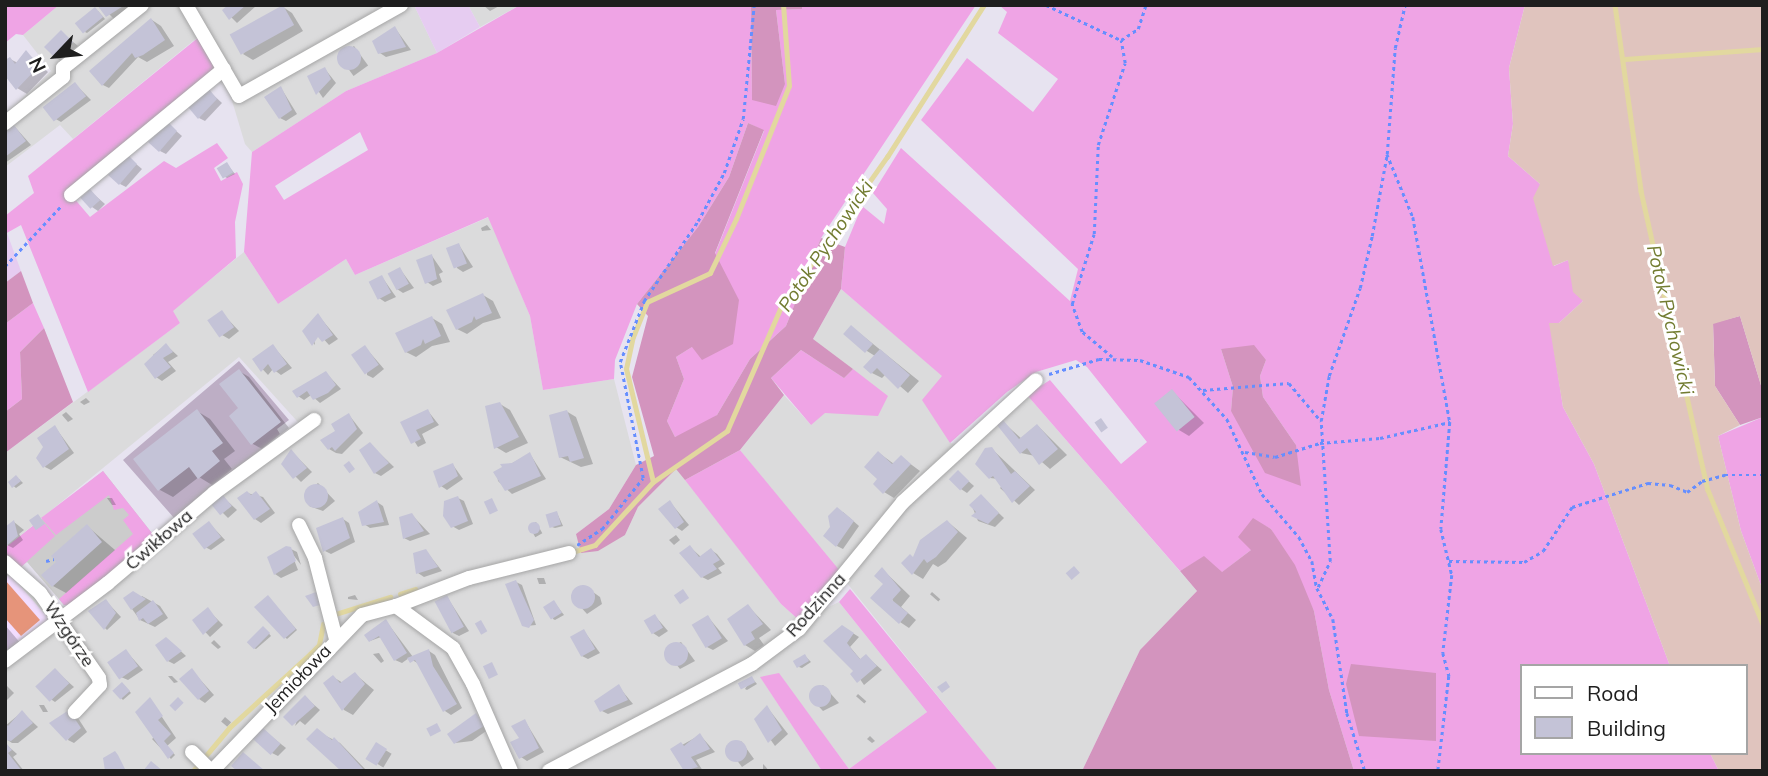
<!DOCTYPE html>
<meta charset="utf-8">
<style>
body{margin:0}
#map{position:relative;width:1768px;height:776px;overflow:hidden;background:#e7e3f0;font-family:Mulish,sans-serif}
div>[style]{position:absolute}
.residential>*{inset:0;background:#dbdbdc}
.education>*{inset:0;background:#f2ddff}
.religious>*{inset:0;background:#ccc}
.construction>*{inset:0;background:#bdaec5}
.farmland>*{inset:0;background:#e6ccf1}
.grass>*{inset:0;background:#efa4e5}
.forest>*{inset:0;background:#d394be}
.wetland>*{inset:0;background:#e0c4be}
.pitch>*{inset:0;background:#e6947a}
.shadow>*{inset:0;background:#0003;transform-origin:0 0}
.stream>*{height:4.5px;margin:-2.25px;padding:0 2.25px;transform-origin:2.25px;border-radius:2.25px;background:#e2d89f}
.building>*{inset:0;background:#c4c3d7;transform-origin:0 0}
.round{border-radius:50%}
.path>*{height:2.5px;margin-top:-1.25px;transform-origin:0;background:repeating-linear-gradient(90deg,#658eff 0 3.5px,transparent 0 7px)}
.roads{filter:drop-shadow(0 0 2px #a5a5a5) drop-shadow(0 0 2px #a5a5a5)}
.minor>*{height:14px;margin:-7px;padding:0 7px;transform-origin:7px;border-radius:7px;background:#fff}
span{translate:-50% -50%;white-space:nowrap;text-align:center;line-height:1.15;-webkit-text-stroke:6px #fff;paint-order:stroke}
.street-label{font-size:18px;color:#1e1e1e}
.water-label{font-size:19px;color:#727c31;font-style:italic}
.frame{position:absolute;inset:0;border:7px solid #1e1e1e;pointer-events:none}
.legend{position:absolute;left:1520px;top:664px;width:228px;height:91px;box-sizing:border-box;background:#fff;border:2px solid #a5a5a5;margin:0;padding:9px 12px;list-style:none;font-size:21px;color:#1e1e1e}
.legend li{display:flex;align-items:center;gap:14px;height:35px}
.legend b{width:35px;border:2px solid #a5a5a5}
.north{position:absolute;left:21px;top:21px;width:70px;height:70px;-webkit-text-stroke:5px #fff;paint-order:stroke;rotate:244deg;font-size:19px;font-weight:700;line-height:28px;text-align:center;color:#1e1e1e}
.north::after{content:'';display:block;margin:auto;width:24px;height:32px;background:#1e1e1e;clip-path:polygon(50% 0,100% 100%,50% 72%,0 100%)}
</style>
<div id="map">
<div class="residential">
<div style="clip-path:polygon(59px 5px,414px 5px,437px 53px,346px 91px,252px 152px,245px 144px,230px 94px,198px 37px,73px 139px,60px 125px,5px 167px,5px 115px,51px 71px,23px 35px)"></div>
<div style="clip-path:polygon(468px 5px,520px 5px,480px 27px)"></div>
<div style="clip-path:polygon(489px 217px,530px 316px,543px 390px,614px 379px,636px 465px,609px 509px,576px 534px,625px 535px,638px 507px,677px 468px,781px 604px,800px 621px,839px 602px,927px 712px,849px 769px,779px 674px,761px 678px,822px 771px,5px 771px,5px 557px,65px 612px,305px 430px,239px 357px,5px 548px,5px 453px,180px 323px,172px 311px,244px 252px,278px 304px,346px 259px,355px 275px)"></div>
<div style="clip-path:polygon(841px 289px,943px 376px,950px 443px,969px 446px,1027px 395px,1197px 591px,1140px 650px,1082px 771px,998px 771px,740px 450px,784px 395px,811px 425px,813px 339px)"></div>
</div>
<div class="education">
<div style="clip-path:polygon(10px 574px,49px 619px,5px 655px,5px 578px)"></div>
</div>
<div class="religious">
<div style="clip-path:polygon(103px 471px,155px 537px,64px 605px,27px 562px,21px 567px,5px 548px)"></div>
</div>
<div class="construction">
<div style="clip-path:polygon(239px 361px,289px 420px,277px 429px,280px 434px,175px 519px,123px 460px)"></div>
</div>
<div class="farmland">
<div style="clip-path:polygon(414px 5px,468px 5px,480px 27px,437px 53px)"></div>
<div style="clip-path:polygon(7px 233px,21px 271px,5px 283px,5px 234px)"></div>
</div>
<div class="grass">
<div style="clip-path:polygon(5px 5px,59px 5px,23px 35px,16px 34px,5px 43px)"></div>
<div style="clip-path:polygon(evenodd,520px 5px,751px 5px,752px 100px,785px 84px,776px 10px,802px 9px,802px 5px,976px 5px,821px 238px,786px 326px,750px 359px,717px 415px,698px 429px,675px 437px,667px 421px,684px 379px,676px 357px,692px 347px,715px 254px,764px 131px,748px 123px,729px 177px,698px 227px,637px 304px,615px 360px,614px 379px,543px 390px,530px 316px,488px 217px,355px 275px,346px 259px,278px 304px,244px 252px,252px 152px,346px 91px,437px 53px,520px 5px,360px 132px,368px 150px,284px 200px,275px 186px,360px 132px)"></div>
<div style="clip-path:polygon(evenodd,999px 5px,1525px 5px,1509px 68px,1513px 124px,1508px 156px,1540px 184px,1554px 266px,1568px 260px,1583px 301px,1559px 323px,1550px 323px,1563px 407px,1594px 464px,1670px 666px,1521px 666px,1521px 753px,1710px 753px,1719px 771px,1354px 771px,1329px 690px,1314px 611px,1271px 529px,1252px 519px,1251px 550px,1221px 573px,1204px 557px,1180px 571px,1027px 395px,1050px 380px,1121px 464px,1147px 442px,1087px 367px,1076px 360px,1036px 372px,1007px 392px,950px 443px,922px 400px,942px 376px,841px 289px,845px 247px,862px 206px,884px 224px,887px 209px,873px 193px,901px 148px,1070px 301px,1078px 269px,921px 120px,967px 58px,1033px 112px,1058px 79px,998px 33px,1007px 12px,999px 5px,1221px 349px,1266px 360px,1260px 376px,1263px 397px,1296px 445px,1231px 411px,1233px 387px,1221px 349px)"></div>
<div style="clip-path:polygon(199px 37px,216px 69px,67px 190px,90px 217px,164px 161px,176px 168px,217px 143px,228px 158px,214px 168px,221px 181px,237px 172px,243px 184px,235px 222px,236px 258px,173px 311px,180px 323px,88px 392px,21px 225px,5px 234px,5px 216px,34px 193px,28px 176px)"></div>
<div style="clip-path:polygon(33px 303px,44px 328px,20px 352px,22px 399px,5px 412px,5px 324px)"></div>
<div style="clip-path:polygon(801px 350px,844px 378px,853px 369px,888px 396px,878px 416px,825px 413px,811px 425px,771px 378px)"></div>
<div style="clip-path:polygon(1763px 417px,1763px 591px,1741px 531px,1718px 436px)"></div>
<div style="clip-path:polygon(740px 450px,840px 571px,800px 621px,781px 604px,685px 480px)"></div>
<div style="clip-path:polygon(103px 471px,155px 537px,72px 605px,64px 605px,59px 599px,133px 534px,123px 520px,129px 515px,123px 508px,114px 510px,109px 495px,56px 535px,41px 518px)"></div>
<div style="clip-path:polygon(45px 524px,55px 536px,21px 567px,5px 556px,5px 548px,34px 525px)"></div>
<div style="clip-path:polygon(850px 589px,996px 768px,998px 771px,822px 771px,760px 677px,779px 673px,849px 769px,927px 712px,839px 602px)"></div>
</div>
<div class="forest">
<div style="clip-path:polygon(751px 5px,802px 5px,802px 9px,776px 10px,785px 84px,776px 106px,752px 100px)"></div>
<div style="clip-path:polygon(748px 123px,764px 130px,715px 253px,739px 300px,733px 344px,702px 360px,692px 347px,676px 357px,684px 379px,667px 421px,675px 437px,717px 415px,750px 359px,786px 326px,821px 238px,845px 247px,841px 289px,813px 339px,853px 369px,844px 378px,801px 350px,771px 378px,784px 395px,740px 450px,685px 480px,676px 469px,638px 507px,625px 535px,598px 551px,581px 553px,576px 534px,609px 509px,636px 465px,654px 456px,632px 377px,648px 316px,637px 304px,698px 227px,729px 177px)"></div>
<div style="clip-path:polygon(21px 271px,33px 303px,5px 324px,5px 283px)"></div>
<div style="clip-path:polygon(1740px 316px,1763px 392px,1763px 417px,1740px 425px,1715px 386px,1713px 323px)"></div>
<div style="clip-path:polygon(44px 328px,73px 402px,5px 453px,5px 412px,22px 399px,20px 352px)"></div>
<div style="clip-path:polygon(1254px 345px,1266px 360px,1260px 376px,1263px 397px,1296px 445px,1301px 486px,1265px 473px,1231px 411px,1233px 387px,1221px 349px)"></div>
<div style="clip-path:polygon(1253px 518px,1271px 529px,1295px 565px,1314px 611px,1329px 690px,1354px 771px,1082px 771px,1140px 650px,1197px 591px,1180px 571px,1204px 556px,1222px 572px,1251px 550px,1238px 537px)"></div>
<div style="clip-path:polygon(1351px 664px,1436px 673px,1436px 741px,1359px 736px,1346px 684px)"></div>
</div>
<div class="wetland">
<div style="clip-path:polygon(1525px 5px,1763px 5px,1763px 392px,1740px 316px,1713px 324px,1715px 386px,1740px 425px,1718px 436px,1741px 531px,1763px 591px,1763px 771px,1719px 771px,1710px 753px,1745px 753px,1745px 666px,1670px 666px,1594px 464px,1563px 407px,1549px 323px,1559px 323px,1583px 301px,1573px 292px,1568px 260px,1553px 266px,1533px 198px,1540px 184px,1508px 156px,1513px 124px,1509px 68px)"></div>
</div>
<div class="pitch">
<div style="clip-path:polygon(5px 580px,40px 620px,21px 636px,5px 618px)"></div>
</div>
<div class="shadow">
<div style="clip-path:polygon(100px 5px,133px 5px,114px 19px)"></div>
<div style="clip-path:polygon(230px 5px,257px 5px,237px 23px,224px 10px)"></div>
<div style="clip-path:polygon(483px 5px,501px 5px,490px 11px)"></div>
<div style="clip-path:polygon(283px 7px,292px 13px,303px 31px,253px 60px,243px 54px)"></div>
<div style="clip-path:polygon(98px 11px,105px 19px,87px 33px,85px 32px)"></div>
<div style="clip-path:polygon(152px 20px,161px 26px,174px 46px,147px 62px,138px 57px,109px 88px,103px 85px,92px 71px)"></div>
<div style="clip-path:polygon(395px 28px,411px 50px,386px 57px,380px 53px)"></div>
<div style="clip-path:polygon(61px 32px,78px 46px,60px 60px,54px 57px)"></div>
<div style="left:354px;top:46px;width:24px;height:18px;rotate:54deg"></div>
<div style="clip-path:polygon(26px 52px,48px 72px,27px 94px,17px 88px,10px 59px,18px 63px)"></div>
<div style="clip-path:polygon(325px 69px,336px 83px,323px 98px,309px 77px)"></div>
<div style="clip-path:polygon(75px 84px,91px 100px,61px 122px,54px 118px)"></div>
<div style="clip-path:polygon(281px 88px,297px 114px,286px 121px,280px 118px)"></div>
<div style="clip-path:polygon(209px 91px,222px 103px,205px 121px,199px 118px)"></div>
<div style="clip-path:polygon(168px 124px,182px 136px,166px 154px,160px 151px)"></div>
<div style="clip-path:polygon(15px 127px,31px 145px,5px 163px,5px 135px)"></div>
<div style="clip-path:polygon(128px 157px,142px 169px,126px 187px,120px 184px)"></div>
<div style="clip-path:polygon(227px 164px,235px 174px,227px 178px,225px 177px)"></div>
<div style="clip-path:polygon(90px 191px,105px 204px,98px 211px,92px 207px)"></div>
<div style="clip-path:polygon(487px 225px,491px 230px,482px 231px,481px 228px)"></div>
<div style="clip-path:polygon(459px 245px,473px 267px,463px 272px,457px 268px)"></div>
<div style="clip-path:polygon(432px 256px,443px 272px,439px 274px,442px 282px,433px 286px,427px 282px)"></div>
<div style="clip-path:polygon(400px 269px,414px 288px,403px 293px,397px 289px)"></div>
<div style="clip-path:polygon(382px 277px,396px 297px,385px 302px,379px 298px)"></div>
<div style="clip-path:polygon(483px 295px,493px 301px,501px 318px,483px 323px,467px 334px,457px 329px)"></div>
<div style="clip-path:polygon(222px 313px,239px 331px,229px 339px,222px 335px)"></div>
<div style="clip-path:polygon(318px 315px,338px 339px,329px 345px,313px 327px,315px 345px,304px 332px)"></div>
<div style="clip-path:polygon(432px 318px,442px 324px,450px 342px,432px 346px,416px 357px,406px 352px)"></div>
<div style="clip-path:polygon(857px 331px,919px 381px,908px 393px,886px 374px,882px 378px,872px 373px,875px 356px,867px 351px)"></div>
<div style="clip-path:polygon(166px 345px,178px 356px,168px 362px,176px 371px,162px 381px,156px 377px,153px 355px)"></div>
<div style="clip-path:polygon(273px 346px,292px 368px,281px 375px,273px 369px,268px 375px,254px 360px)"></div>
<div style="clip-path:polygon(365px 347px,384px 369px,373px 378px,367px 375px)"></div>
<div style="clip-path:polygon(239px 371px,249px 377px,289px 428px,262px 449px,253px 444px,241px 408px)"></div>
<div style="clip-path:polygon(326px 373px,341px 389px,320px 403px,311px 395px,304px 400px,298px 396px)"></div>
<div style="clip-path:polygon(1172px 391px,1204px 423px,1189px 436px,1179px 430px)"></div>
<div style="clip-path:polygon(86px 398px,90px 402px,84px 405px,80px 402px)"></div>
<div style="clip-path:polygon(500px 404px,510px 410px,528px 443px,506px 453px,496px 447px)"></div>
<div style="clip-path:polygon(197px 411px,210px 419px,235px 451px,224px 459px,232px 469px,212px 485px,199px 477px,173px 497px,160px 490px,136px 460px)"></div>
<div style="clip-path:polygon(428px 411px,439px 425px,422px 434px,426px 443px,418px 447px,403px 423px)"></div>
<div style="clip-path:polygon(566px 411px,576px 417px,593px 464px,581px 467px,560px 457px)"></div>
<div style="clip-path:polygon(66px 412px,73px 419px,68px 422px,62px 415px)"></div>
<div style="clip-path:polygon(349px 415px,363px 433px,342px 454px,336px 453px,329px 449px)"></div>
<div style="clip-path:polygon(1003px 422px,1022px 439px,1038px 426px,1067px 455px,1050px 469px,1035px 456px,1021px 453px,999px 426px)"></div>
<div style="clip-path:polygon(55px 427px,74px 453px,51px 470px,45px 467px)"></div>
<div style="clip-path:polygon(370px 444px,394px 467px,381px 476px,375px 473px)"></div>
<div style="clip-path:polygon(992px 449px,1035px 490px,1019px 505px,1000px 488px,1004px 484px,999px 479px,990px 478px)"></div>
<div style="clip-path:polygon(291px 451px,312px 472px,301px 482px,283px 464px)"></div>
<div style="clip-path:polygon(879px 453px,894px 464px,901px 457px,920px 471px,894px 498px,884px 492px)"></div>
<div style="clip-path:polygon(530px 454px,546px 479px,512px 494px,498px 481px,497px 471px)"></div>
<div style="clip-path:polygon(453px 465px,463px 479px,447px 490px,441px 486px)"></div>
<div style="clip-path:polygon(958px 472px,974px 486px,967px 493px,961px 489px)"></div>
<div style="clip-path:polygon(19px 479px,23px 483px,16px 488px,10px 483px)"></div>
<div style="clip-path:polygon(318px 483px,335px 501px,323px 511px,309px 506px,305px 493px)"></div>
<div style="clip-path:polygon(247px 493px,263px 497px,275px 513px,261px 523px,255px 519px)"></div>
<div style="clip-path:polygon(981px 496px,1004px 518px,995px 527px,978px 521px,972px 506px)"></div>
<div style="clip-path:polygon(223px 497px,237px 510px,228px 518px,214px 504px)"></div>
<div style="clip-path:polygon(107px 498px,112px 498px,116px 505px,112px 505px)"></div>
<div style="clip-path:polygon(458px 498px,464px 501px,473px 524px,459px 530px,452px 526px)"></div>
<div style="clip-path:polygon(377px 502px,383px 506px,389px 525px,370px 528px,364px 524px)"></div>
<div style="clip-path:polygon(670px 502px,689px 525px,682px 531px,676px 527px)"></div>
<div style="clip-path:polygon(843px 512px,859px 526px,843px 549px,837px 546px)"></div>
<div style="clip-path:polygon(557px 513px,563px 526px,555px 528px,552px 527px)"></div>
<div style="clip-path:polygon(412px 515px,430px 534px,410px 541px,404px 538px)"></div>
<div style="clip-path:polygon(343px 519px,349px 523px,355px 542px,331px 554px,325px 551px)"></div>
<div style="clip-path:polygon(14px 522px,24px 530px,19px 534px,23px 540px,13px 548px,7px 545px)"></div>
<div style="left:536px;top:522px;width:13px;height:8px;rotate:61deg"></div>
<div style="clip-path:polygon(948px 522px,967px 538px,946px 562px,938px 567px,933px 564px,923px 579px,913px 573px,914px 558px)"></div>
<div style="clip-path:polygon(209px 523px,225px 540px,211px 550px,205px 547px)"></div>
<div style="clip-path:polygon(87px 526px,115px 550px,66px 593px,53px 586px,59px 562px)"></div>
<div style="clip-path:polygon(676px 535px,680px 540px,674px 545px,669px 540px)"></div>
<div style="clip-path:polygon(690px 547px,701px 557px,711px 550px,717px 554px,725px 564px,718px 568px,722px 573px,708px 580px,702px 577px)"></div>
<div style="clip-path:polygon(291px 549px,297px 552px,301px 565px,291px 552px,298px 570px,281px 578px,275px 574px)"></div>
<div style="clip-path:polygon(426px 551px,442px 571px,424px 577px,418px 573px)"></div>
<div style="clip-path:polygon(882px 569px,910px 596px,901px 607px,916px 620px,909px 628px,900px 622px)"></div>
<div style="clip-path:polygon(537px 578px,544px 578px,546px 584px,539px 584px)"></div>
<div style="clip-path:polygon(516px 582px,522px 585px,536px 625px,526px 626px)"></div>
<div style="clip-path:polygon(583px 585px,600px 597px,602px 604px,587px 614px,571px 596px)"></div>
<div style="left:932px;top:592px;width:11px;height:3px;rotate:41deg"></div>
<div style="clip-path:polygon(355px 595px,358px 600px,348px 599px,348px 597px)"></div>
<div style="clip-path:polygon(142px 596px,160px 606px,168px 618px,155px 627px,140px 620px,132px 609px)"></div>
<div style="clip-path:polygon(268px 597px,297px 630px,287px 639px,256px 608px)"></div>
<div style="clip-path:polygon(447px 597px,469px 631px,459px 636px,453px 633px)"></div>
<div style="clip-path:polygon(106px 601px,121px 617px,107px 630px,103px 626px)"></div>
<div style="clip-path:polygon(554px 602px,564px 615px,555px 620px,553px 619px)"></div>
<div style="clip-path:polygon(748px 606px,771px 630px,759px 638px,764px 645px,755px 651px,745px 645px)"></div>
<div style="clip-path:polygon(208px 610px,223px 625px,210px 637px,194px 620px)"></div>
<div style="clip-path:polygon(655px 616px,668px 631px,659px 637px,653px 633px)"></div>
<div style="clip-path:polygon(708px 617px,728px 641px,713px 650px,707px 647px)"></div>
<div style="clip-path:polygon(386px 621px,413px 657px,429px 651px,435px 655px,462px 708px,451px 715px,445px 711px,419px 664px,409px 658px,402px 663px,395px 660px,381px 637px,370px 641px)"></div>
<div style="clip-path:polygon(5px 625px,22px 645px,5px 659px)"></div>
<div style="clip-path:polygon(843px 627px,859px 637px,850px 647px,861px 660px,866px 656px,882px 670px,864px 685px,851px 666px)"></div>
<div style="clip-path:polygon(266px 630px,271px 636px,256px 649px,254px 648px)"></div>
<div style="clip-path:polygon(584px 631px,600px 653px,588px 659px,582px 656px)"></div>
<div style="clip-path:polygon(214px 640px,221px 647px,218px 649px,211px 643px)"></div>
<div style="clip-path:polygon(681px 642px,695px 661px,680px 669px,665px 650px)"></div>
<div style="clip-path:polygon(172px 643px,186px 656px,174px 664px,168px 661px)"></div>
<div style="clip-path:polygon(126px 651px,143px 670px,128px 680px,121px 677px)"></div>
<div style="clip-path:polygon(379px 653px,384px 661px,381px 663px,373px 654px)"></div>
<div style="clip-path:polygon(805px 656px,811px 662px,802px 668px,799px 667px)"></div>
<div style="clip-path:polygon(55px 670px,74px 687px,55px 702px,49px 698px)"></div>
<div style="clip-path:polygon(355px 674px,374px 690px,353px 715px,344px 710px,325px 683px,333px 677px,343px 683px)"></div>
<div style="clip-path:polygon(196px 675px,214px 695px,205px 703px,199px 699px)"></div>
<div style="clip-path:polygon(168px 676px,172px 676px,178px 682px,174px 683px)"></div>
<div style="clip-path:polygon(752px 678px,757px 684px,747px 690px,745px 689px)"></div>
<div style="clip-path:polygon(5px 684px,14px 693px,5px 702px)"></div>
<div style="clip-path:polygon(123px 684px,131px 693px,123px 700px,121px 698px)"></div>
<div style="clip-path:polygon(823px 685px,839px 703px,823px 711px,809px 696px)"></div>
<div style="clip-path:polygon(619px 687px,633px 704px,608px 714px,602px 711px)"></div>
<div style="left:858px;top:694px;width:11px;height:3px;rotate:41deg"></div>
<div style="clip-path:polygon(305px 697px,320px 710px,305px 725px,300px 721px,295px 726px)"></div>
<div style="clip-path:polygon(150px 699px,176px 738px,167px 746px,175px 755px,171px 759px,152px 739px,157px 735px)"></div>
<div style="clip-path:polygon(39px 705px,44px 705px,48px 712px,43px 712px)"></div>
<div style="clip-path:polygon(767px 707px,788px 734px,775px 746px,756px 719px)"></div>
<div style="clip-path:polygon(22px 712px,38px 727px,18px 743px,12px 743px,6px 739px,5px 726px)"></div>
<div style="clip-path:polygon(76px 715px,87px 732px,74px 743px,68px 740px)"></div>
<div style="clip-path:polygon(476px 715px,489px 729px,472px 741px,455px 743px)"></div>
<div style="left:225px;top:717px;width:8px;height:6px;rotate:40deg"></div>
<div style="clip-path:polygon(525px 721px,544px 752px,527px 761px,521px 757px)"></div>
<div style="clip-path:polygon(262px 729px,286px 748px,278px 756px,272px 753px)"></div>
<div style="clip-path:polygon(700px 735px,715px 752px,696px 760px,703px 771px,686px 771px,673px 750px)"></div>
<div style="clip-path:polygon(326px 736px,340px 743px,367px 771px,344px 771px)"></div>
<div style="clip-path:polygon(870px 736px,875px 741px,872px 743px,867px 739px)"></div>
<div style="clip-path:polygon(741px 741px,754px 759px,742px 767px,726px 746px)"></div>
<div style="left:377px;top:745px;width:17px;height:16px;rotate:31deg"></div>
<div style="clip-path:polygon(8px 746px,17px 754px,13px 757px,24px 771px,5px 771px)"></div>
<div style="clip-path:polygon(763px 764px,765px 766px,769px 771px,763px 771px)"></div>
</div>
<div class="stream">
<div style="left:1615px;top:5px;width:188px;rotate:82deg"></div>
<div style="left:1641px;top:191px;width:306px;rotate:77.4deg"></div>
<div style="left:1708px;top:490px;width:145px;rotate:67.7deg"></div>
<div style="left:1625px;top:59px;width:138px;rotate:-4.1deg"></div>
<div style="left:653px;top:482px;width:116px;rotate:-103.4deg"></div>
<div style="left:626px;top:369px;width:33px;rotate:-78deg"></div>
<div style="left:633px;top:337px;width:38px;rotate:-68deg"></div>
<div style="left:647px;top:302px;width:69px;rotate:-24.7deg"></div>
<div style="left:710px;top:273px;width:60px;rotate:-64.3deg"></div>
<div style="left:736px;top:219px;width:143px;rotate:-68.3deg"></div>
<div style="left:789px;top:86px;width:81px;rotate:-94.2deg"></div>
<div style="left:572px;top:552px;width:24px;rotate:-17deg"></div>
<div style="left:595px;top:545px;width:86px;rotate:-47.4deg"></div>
<div style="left:653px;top:482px;width:90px;rotate:-34.6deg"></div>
<div style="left:727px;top:431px;width:135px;rotate:-66.5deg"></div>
<div style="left:781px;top:307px;width:184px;rotate:-54.8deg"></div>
<div style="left:887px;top:157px;width:180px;rotate:-57.5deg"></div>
<div style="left:400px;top:594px;width:16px;rotate:-18deg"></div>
<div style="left:336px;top:614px;width:57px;rotate:-17.5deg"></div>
<div style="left:193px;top:771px;width:56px;rotate:-50.1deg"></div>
<div style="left:229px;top:728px;width:110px;rotate:-42.4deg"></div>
<div style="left:310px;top:654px;width:13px;rotate:-45deg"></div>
<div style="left:319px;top:645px;width:21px;rotate:-79deg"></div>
</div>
<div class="building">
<div style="clip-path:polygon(97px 5px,125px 5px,106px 17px)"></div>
<div style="clip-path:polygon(228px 5px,246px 5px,229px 20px,222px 10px)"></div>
<div style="left:283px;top:5px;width:23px;height:61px;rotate:61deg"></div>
<div style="left:95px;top:7px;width:13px;height:26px;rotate:51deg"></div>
<div style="clip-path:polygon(151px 18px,165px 40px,143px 55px,135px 58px,132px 53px,102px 86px,89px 71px)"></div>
<div style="clip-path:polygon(395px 26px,406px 47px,378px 54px,372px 41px)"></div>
<div style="left:61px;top:30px;width:17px;height:24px;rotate:45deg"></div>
<div class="round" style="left:337px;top:46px;width:24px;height:24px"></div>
<div style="clip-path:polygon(26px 50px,39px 66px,16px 90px,5px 76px,5px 60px,10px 57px,15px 64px)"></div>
<div style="clip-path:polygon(325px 67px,331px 79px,316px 95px,307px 76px)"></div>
<div style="left:75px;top:82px;width:18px;height:41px;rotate:52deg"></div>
<div style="clip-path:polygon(281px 86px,292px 110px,279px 119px,264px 97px)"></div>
<div style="clip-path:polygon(209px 89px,217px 99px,198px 119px,188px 107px)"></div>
<div style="clip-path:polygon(168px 122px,177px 131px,159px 152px,148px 142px)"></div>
<div style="clip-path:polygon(14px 125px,26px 141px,5px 157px,5px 132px)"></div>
<div style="clip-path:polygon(128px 155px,137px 164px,119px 185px,108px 175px)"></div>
<div style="left:227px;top:162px;width:12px;height:12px;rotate:59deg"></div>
<div style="left:90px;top:189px;width:15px;height:13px;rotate:48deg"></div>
<div style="left:459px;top:243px;width:22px;height:14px;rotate:69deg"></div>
<div style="clip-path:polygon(432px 254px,437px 279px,425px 284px,416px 260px)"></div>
<div style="left:400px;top:267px;width:19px;height:14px;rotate:62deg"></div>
<div style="left:382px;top:275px;width:20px;height:15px;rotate:63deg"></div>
<div style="clip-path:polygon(483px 293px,492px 313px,476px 320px,474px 316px,472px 322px,456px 330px,446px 310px)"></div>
<div style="left:222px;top:310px;width:21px;height:18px;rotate:55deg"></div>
<div style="clip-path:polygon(318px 313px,333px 335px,322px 342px,318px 337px,312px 346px,302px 331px)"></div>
<div style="clip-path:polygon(432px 316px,441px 336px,425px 344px,423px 339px,421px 345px,405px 353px,395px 333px)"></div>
<div style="left:851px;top:325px;width:29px;height:12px;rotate:41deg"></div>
<div style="clip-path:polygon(166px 343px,173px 352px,163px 358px,171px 367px,155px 379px,144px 364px)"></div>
<div style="clip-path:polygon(273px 344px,287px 364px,274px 373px,268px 364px,261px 372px,252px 359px)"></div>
<div style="left:365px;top:345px;width:24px;height:17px;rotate:55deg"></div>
<div style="clip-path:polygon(880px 349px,910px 375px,898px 389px,877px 368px,871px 374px,863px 367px)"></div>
<div style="clip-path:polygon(239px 369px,281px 422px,251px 445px,229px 416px,238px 408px,219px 384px)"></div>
<div style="clip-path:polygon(326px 371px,336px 385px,328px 393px,313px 400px,307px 391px,297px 398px,292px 391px)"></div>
<div style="left:1172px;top:389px;width:36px;height:23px;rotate:51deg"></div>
<div style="clip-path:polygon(500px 402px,519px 437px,494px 449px,485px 406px)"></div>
<div style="clip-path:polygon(197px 409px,223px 443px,212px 451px,220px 461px,198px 479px,189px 467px,158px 491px,133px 459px)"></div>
<div style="clip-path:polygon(428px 409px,434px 422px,416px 430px,421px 439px,411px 444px,400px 422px)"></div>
<div style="clip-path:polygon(567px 410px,584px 458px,570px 462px,568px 456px,559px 458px,549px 415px)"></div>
<div style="clip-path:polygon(349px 413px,357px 429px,335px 451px,332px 447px,328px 450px,320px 440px,335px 431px,331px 424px)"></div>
<div style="left:1101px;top:418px;width:12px;height:8px;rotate:55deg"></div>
<div style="clip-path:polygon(1003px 420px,1019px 439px,1037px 424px,1058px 449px,1039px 465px,1027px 448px,1020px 454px,997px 425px)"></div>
<div style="clip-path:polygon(55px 425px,69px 449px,43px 468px,36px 458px,43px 447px,37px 438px)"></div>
<div style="clip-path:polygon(370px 442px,389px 463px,374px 474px,359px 450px)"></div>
<div style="clip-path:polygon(992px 447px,1011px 474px,1015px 471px,1030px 486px,1012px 503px,993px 476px,989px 479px,975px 464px,985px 448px)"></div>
<div style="clip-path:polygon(291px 449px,307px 468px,293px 479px,281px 464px)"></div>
<div style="clip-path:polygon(878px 451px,892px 464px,901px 455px,911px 464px,883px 494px,873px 484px,877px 479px,864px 467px)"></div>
<div style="clip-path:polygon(530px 452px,541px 476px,505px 491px,493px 472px,502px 467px,500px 464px,512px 463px)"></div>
<div style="left:349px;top:461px;width:10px;height:7px;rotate:53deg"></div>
<div style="clip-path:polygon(453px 463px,458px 476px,439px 488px,433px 471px)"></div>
<div style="left:958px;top:470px;width:16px;height:13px;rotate:45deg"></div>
<div style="clip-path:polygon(16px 475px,21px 481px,12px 488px,8px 482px)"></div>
<div class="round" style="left:304px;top:484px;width:24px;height:24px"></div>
<div style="clip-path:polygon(247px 491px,251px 495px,256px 491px,270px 509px,254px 520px,237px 498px)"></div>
<div style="clip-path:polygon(981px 494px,999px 513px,988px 524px,971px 516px,976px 512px,969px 505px)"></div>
<div style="left:223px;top:495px;width:14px;height:15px;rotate:51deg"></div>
<div style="clip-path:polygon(458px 496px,468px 521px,451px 528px,443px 516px,444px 501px)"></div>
<div style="left:492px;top:498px;width:14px;height:9px;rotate:65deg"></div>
<div style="clip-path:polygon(377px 500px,384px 522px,362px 526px,358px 512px)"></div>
<div style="clip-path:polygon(670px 500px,684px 522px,675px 529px,658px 509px)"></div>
<div style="clip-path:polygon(837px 507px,854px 521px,836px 547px,823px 536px,830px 527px,828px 516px)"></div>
<div style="left:557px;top:511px;width:14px;height:12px;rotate:73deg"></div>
<div style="clip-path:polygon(412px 513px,424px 531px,403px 539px,399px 517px)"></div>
<div style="left:38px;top:514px;width:12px;height:11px;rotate:55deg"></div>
<div style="clip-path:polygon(343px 517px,350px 538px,323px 552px,316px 528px)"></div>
<div style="clip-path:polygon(14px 520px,18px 536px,5px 547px,5px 527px)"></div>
<div style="clip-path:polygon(947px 520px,958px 532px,936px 557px,927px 563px,924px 559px,912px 575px,901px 563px,910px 554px,913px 557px,920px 540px)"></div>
<div style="left:209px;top:521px;width:20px;height:21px;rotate:53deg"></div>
<div class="round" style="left:528px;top:522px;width:12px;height:12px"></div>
<div style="clip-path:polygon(87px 524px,102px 542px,52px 587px,41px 575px,56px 562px,51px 556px)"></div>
<div style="clip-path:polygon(690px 545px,699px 557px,711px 548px,720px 560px,713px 564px,717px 569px,701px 578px,679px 553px)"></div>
<div style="clip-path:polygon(286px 546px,291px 547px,296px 561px,274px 575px,267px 557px)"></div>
<div style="clip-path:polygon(426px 549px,438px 567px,416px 574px,413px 553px)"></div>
<div style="left:1074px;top:566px;width:9px;height:11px;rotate:49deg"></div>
<div style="clip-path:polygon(882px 567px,901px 590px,892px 600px,908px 613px,899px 624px,870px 598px,883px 584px,874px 576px)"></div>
<div style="clip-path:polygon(516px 580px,534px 620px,529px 628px,522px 626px,505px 584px)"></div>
<div class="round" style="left:571px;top:585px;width:24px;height:24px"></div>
<div style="left:683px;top:589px;width:11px;height:11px;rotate:56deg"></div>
<div style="clip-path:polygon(133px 591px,146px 599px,131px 610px,123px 598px)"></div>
<div style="clip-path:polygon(319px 591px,323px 604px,313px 607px,305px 596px)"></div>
<div style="clip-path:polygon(268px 595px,296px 629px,284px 639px,254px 607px)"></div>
<div style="left:447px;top:595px;width:36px;height:14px;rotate:62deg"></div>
<div style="clip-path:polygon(106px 599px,116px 613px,104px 630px,88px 611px)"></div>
<div style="clip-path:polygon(153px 600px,163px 614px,148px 624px,143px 618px,139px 621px,136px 613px)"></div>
<div style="left:554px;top:600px;width:15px;height:13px;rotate:58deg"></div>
<div style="clip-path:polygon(748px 604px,763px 624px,751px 632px,755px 639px,744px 646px,727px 619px)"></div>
<div style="clip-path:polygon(208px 607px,218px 621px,203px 635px,192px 620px)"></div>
<div style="left:655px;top:614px;width:16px;height:13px;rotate:60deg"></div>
<div style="left:708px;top:615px;width:27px;height:19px;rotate:59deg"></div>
<div style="clip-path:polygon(386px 619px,407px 653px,394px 661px,379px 636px,369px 642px,364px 635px)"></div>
<div style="left:481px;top:620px;width:13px;height:7px;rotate:61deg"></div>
<div style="clip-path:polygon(842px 625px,854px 633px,847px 643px,853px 651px,860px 659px,866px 654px,877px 666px,857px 683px,850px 674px,853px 671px,823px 641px)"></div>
<div style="left:263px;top:626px;width:10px;height:23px;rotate:45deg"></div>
<div style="left:584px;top:629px;width:23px;height:16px;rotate:61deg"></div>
<div style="clip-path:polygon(166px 637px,182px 651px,167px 662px,155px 645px)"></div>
<div class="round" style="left:664px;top:642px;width:24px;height:24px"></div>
<div style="left:126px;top:649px;width:21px;height:23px;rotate:55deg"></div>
<div style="clip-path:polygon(429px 649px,433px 666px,457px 704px,443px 712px,415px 660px,410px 663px,407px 658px)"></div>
<div style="left:805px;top:654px;width:8px;height:14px;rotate:60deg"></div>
<div style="left:492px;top:662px;width:14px;height:10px;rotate:65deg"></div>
<div style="left:55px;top:668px;width:21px;height:27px;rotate:47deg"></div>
<div style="clip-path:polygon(192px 668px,209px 691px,198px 700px,179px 679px)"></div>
<div style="clip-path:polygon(355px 672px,365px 684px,342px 711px,323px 683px,333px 675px,340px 683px)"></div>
<div style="left:752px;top:676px;width:7px;height:16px;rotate:63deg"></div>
<div style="clip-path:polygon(946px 681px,950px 687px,942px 693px,937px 687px)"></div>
<div style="left:122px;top:682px;width:12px;height:13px;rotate:48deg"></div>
<div style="clip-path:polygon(619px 684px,628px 700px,600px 712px,594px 701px)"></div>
<div class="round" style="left:809px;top:685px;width:22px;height:22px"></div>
<div style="clip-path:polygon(305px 695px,315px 706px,292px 726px,283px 717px)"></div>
<div style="clip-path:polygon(150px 697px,163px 716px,158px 720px,171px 734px,164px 741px,174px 753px,168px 759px,135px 712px)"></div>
<div style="left:178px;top:697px;width:8px;height:12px;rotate:45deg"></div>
<div style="clip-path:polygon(767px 705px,782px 730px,768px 743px,754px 719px)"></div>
<div style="clip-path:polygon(22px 710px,33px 723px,11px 741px,5px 740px,5px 723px,8px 726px)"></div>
<div style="clip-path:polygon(69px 710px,81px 728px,66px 741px,49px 723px)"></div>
<div style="clip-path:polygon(476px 713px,484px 726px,454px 744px,447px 734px)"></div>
<div style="clip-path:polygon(525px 719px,539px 748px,519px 759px,510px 742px,519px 738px,511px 726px)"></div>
<div style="left:437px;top:723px;width:9px;height:12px;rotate:63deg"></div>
<div style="left:262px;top:727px;width:25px;height:15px;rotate:42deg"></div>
<div style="clip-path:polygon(317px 728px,332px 740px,334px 737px,365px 771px,341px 771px,306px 739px)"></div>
<div style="clip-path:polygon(700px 733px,710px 749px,691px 757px,698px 767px,684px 771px,670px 749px,681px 742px,684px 746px)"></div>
<div class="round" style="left:725px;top:740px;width:22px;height:22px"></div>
<div style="left:376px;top:742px;width:13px;height:20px;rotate:32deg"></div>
<div style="clip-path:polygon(7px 744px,12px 750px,8px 753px,22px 771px,5px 771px)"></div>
<div style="clip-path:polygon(115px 751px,118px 755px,126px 771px,105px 771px,103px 758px)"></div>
<div style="clip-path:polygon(243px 752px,265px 771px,237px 771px,231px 766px)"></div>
<div style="clip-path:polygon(151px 761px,163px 771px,143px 771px)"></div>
</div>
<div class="path">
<div style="left:1046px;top:5px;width:83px;rotate:25deg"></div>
<div style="left:1387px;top:154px;width:68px;rotate:67.6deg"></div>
<div style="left:1413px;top:217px;width:208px;rotate:79.8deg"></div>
<div style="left:1450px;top:422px;width:107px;rotate:94.8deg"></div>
<div style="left:1441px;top:529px;width:47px;rotate:76.6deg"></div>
<div style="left:1452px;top:575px;width:79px;rotate:96.6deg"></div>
<div style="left:1443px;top:653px;width:24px;rotate:75deg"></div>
<div style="left:1449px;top:676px;width:96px;rotate:96.6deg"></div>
<div style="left:5px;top:266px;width:83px;rotate:-46.9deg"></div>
<div style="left:1112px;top:357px;width:39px;rotate:-140deg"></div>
<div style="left:1082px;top:332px;width:30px;rotate:-110deg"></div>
<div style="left:1072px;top:304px;width:73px;rotate:-72.6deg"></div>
<div style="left:1094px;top:234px;width:89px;rotate:-87.4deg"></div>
<div style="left:1098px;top:145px;width:86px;rotate:-71.8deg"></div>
<div style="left:1125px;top:63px;width:23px;rotate:-100deg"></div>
<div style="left:1121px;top:40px;width:20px;rotate:-33deg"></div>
<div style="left:1138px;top:29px;width:25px;rotate:-72deg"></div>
<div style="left:1049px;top:374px;width:52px;rotate:-16.7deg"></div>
<div style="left:1099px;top:359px;width:41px;rotate:1.4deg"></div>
<div style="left:1140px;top:360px;width:52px;rotate:19.1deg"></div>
<div style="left:1189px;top:377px;width:57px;rotate:47.9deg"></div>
<div style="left:1227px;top:419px;width:83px;rotate:65deg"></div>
<div style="left:1262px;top:494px;width:57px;rotate:49.3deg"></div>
<div style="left:1299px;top:537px;width:27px;rotate:62deg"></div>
<div style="left:1312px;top:561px;width:27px;rotate:80deg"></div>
<div style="left:1317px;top:588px;width:35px;rotate:63deg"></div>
<div style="left:1333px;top:619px;width:95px;rotate:81.5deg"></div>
<div style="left:1347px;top:713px;width:61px;rotate:72.8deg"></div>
<div style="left:1203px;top:390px;width:86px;rotate:-4.7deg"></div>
<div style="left:1289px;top:383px;width:50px;rotate:49.9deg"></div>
<div style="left:1245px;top:452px;width:30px;rotate:9deg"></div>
<div style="left:1275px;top:457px;width:47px;rotate:-17.3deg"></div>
<div style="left:1320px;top:443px;width:60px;rotate:-4.8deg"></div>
<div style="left:1380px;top:438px;width:72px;rotate:-12.9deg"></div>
<div style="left:577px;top:545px;width:30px;rotate:-33deg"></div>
<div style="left:602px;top:529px;width:65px;rotate:-51.2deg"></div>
<div style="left:643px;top:478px;width:118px;rotate:-101.2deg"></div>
<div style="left:620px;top:362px;width:66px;rotate:-68.5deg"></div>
<div style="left:644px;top:301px;width:97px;rotate:-56deg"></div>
<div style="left:698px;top:221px;width:55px;rotate:-61.6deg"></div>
<div style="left:724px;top:173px;width:57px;rotate:-70.6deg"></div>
<div style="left:743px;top:119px;width:115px;rotate:-84.5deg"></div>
<div style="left:46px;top:561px;width:8px;rotate:-14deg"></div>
<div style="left:1449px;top:561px;width:75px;rotate:0.8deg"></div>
<div style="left:1524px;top:562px;width:22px;rotate:-30deg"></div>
<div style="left:1543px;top:551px;width:53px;rotate:-56.6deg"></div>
<div style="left:1572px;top:507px;width:80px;rotate:-17.5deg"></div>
<div style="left:1648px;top:483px;width:22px;rotate:5deg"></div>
<div style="left:1670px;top:485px;width:18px;rotate:22deg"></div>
<div style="left:1687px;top:492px;width:19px;rotate:-36deg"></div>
<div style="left:1702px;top:481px;width:24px;rotate:-15deg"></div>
<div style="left:1725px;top:475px;width:38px"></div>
<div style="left:1318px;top:587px;width:29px;rotate:-65deg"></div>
<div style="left:1330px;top:561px;width:140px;rotate:-93.7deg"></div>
<div style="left:1321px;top:421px;width:46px;rotate:-79.9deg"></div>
<div style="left:1329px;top:376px;width:93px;rotate:-70.6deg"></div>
<div style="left:1360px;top:288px;width:53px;rotate:-77deg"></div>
<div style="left:1372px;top:236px;width:83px;rotate:-79.6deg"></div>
<div style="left:1387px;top:154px;width:106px;rotate:-85.7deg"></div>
<div style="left:1395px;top:48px;width:44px;rotate:-76.9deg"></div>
</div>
<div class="roads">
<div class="minor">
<div style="left:186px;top:5px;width:105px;rotate:59.8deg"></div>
<div style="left:239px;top:96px;width:186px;rotate:-29.3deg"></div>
<div style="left:5px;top:123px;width:74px;rotate:-38.4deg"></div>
<div style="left:63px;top:77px;width:9px;rotate:-90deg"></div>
<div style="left:63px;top:68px;width:101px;rotate:-38.6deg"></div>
<div style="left:71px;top:195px;width:198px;rotate:-39.5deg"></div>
<div style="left:299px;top:525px;width:37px;rotate:64deg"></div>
<div style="left:315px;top:558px;width:84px;rotate:75.5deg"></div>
<div style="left:5px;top:562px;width:47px;rotate:41.5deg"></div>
<div style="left:40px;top:593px;width:103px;rotate:55.2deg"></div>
<div style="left:99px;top:678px;width:7px;rotate:82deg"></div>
<div style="left:100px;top:685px;width:37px;rotate:133deg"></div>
<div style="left:396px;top:606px;width:78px;rotate:-21deg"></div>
<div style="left:469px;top:578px;width:103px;rotate:-14deg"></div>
<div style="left:5px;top:661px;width:129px;rotate:-37.1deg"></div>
<div style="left:108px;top:583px;width:139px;rotate:-40.3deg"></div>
<div style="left:214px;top:493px;width:124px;rotate:-36.1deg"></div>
<div style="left:192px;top:752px;width:27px;rotate:45deg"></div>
<div style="left:212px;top:771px;width:216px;rotate:-46.1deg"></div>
<div style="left:362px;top:615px;width:35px;rotate:-15deg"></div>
<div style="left:396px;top:606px;width:71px;rotate:36.4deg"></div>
<div style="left:453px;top:648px;width:41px;rotate:60.9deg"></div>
<div style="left:473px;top:684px;width:95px;rotate:66.4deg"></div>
<div style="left:549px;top:771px;width:229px;rotate:-27.8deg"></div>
<div style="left:752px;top:664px;width:59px;rotate:-36.7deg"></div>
<div style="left:799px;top:629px;width:164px;rotate:-50.7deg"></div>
<div style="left:903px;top:502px;width:180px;rotate:-42.5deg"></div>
</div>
</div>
<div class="street-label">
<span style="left:159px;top:540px;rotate:-41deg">Ćwikłowa</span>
<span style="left:816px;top:605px;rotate:-48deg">Rodzinna</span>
<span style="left:69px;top:634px;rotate:56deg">Wzgórze</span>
<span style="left:298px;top:679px;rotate:-46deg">Jemiołowa</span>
</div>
<div class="water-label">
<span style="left:826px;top:246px;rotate:-56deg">Potok Pychowicki</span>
<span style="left:1670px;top:320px;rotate:77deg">Potok Pychowicki</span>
</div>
<div class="frame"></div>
<ul class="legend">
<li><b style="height:9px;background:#fff"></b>Road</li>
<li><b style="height:19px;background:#c4c3d7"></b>Building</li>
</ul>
<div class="north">N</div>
</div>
